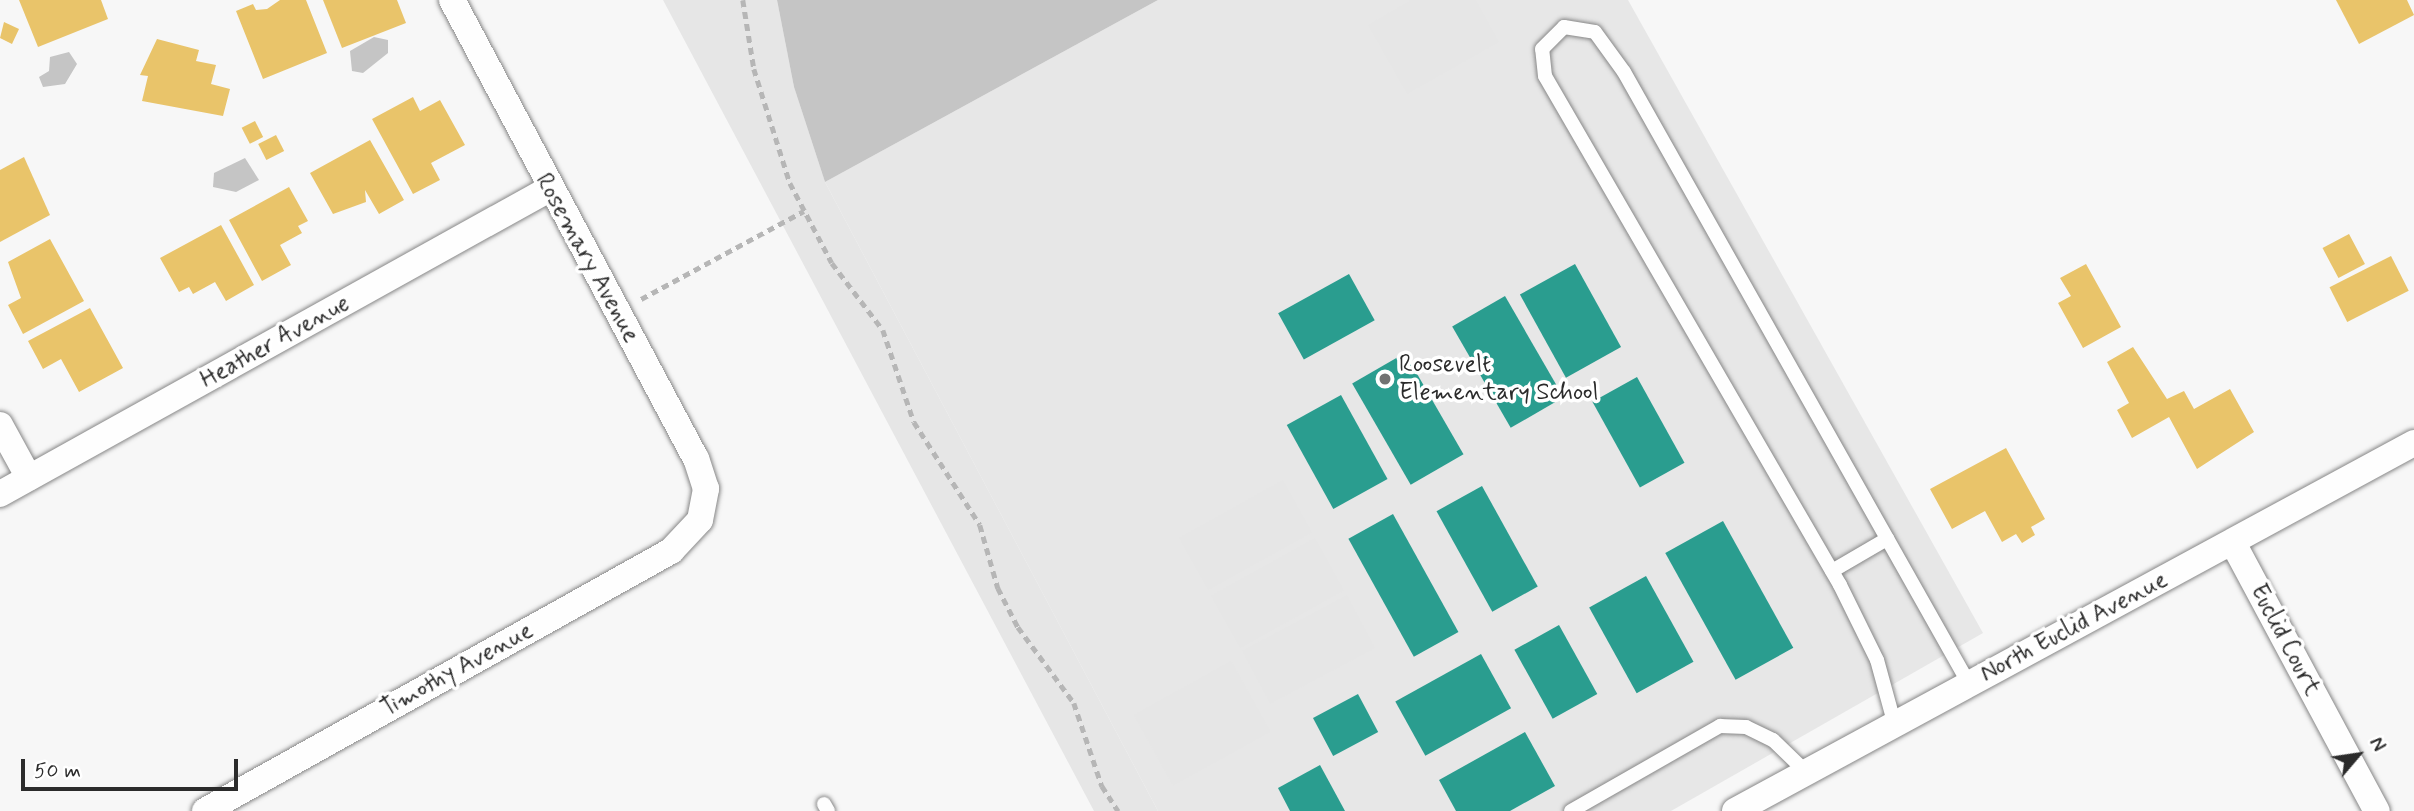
<!DOCTYPE html>
<style>
body{margin:0}
#map{position:relative;width:2414px;height:811px;overflow:hidden;background:#f7f7f7;font-family:Mynerve,sans-serif}
div>[style]{position:absolute}
.built>*{inset:0;background:#e7e7e7}
.green>*{inset:0;background:#e6e6e6;transform-origin:0 0}
.water>*{inset:0;background:#c5c5c5}
.homes>*{inset:0;background:#e9c46a;transform-origin:0 0}
.schools>*{inset:0;background:#2a9d8f;transform-origin:0 0}
.path>*{height:4.5px;margin-top:-2.25px;transform-origin:0;background:repeating-linear-gradient(90deg,#b6b6b6 0 7px,transparent 0 12px)}
.roads{filter:drop-shadow(0 0 2px #878787) drop-shadow(0 0 2px #878787)}
.service>*{height:14px;margin:-7px;padding:0 7px;transform-origin:7px;border-radius:7px;background:#fefefe}
.minor>*{height:26px;margin:-13px;padding:0 13px;transform-origin:13px;border-radius:13px;background:#fefefe}
.dots>*{width:19px;height:19px;translate:-50% -50%;box-sizing:border-box;border:4px solid #fff;border-radius:50%}
span{translate:-50% -50%;white-space:nowrap;text-align:center;line-height:1.15;-webkit-text-stroke:7px #fff;paint-order:stroke}
.street-label{font-size:24px;color:#2b2b2b}
.poi-label{font-size:24px;color:#2b2b2b}
.left{translate:0 -50%;text-align:left}
.north{position:absolute;left:2323px;top:720px;width:70px;height:70px;-webkit-text-stroke:5px #fff;paint-order:stroke;rotate:61deg;font-size:19px;font-weight:700;line-height:28px;text-align:center;color:#2b2b2b}
.north::after{content:'';display:block;margin:auto;width:24px;height:32px;background:#2b2b2b;clip-path:polygon(50% 0,100% 100%,50% 72%,0 100%)}
.scale{position:absolute;left:21px;top:759px;width:217px;height:32px;box-sizing:border-box;border:4px solid #2b2b2b;border-top:0;padding-left:9px;font-size:21px;line-height:24px;white-space:nowrap;color:#2b2b2b;-webkit-text-stroke:5px #fff;paint-order:stroke}
</style>
<div id="map">
<div class="built">
<div style="clip-path:polygon(1158px 0,1628px 0,1983px 633px,1671px 811px,1158px 811px,825px 182px)"></div>
</div>
<div class="green">
<div style="clip-path:polygon(663px 0,777px 0,794px 87px,825px 182px,1158px 811px,1094px 811px)"></div>
<div style="clip-path:polygon(1411px 0,1476px 0,1499px 42px,1407px 94px,1368px 25px)"></div>
<div style="left:1283px;top:480px;width:60px;height:119px;rotate:61deg"></div>
<div style="left:1315px;top:538px;width:60px;height:119px;rotate:61deg"></div>
<div style="left:1347px;top:595px;width:60px;height:119px;rotate:62deg"></div>
<div style="left:1231px;top:661px;width:81px;height:111px;rotate:61deg"></div>
</div>
<div class="water">
<div style="clip-path:polygon(777px 0,1158px 0,825px 182px,794px 87px)"></div>
<div style="clip-path:polygon(374px 37px,388px 40px,388px 53px,363px 73px,352px 71px,350px 51px)"></div>
<div style="clip-path:polygon(69px 52px,77px 64px,65px 84px,43px 87px,39px 77px,49px 71px,50px 57px)"></div>
<div style="clip-path:polygon(245px 158px,259px 180px,236px 192px,213px 187px,214px 173px)"></div>
</div>
<div class="homes">
<div style="clip-path:polygon(19px 0,101px 0,108px 19px,38px 47px)"></div>
<div style="clip-path:polygon(280px 0,306px 0,327px 53px,263px 79px,236px 11px,253px 4px,256px 10px,267px 9px)"></div>
<div style="clip-path:polygon(323px 0,397px 0,406px 23px,342px 48px)"></div>
<div style="clip-path:polygon(2336px 0,2407px 0,2414px 15px,2359px 44px)"></div>
<div style="clip-path:polygon(4px 22px,19px 29px,12px 44px,0 38px)"></div>
<div style="clip-path:polygon(157px 39px,199px 50px,196px 61px,216px 65px,211px 84px,230px 89px,223px 116px,142px 101px,148px 76px,140px 75px)"></div>
<div style="clip-path:polygon(413px 97px,420px 111px,440px 100px,465px 145px,431px 163px,440px 180px,413px 194px,372px 119px)"></div>
<div style="left:255px;top:121px;width:18px;height:15px;rotate:63deg"></div>
<div style="left:276px;top:135px;width:18px;height:20px;rotate:63deg"></div>
<div style="clip-path:polygon(370px 140px,404px 200px,379px 214px,365px 190px,366px 202px,333px 214px,310px 173px)"></div>
<div style="clip-path:polygon(24px 157px,50px 215px,0 242px,0 170px)"></div>
<div style="clip-path:polygon(289px 187px,308px 221px,298px 226px,302px 233px,280px 245px,291px 265px,262px 281px,229px 220px)"></div>
<div style="clip-path:polygon(221px 225px,254px 285px,226px 301px,215px 282px,193px 294px,189px 287px,179px 292px,160px 258px)"></div>
<div style="left:2349px;top:234px;width:34px;height:30px;rotate:62deg"></div>
<div style="clip-path:polygon(50px 239px,84px 301px,23px 334px,8px 305px,21px 298px,8px 262px)"></div>
<div style="left:2391px;top:256px;width:39px;height:69px;rotate:63deg"></div>
<div style="clip-path:polygon(2086px 264px,2121px 327px,2083px 348px,2058px 303px,2071px 296px,2060px 278px)"></div>
<div style="clip-path:polygon(90px 308px,123px 368px,79px 392px,61px 359px,43px 369px,28px 341px)"></div>
<div style="clip-path:polygon(2133px 347px,2167px 399px,2184px 391px,2194px 409px,2230px 389px,2254px 432px,2197px 469px,2169px 417px,2132px 438px,2117px 410px,2129px 403px,2107px 362px)"></div>
<div style="clip-path:polygon(2006px 448px,2045px 519px,2031px 527px,2035px 535px,2022px 543px,2016px 534px,2002px 542px,1985px 511px,1952px 529px,1930px 489px)"></div>
</div>
<div class="schools">
<div style="left:1575px;top:264px;width:95px;height:63px;rotate:61deg"></div>
<div style="left:1349px;top:274px;width:53px;height:81px;rotate:61deg"></div>
<div style="left:1505px;top:296px;width:117px;height:61px;rotate:60deg"></div>
<div style="left:1405px;top:353px;width:117px;height:61px;rotate:60deg"></div>
<div style="left:1637px;top:377px;width:98px;height:51px;rotate:61deg"></div>
<div style="left:1341px;top:395px;width:96px;height:62px;rotate:61deg"></div>
<div style="left:1482px;top:486px;width:115px;height:52px;rotate:61deg"></div>
<div style="left:1393px;top:514px;width:135px;height:51px;rotate:61deg"></div>
<div style="left:1723px;top:521px;width:145px;height:66px;rotate:61deg"></div>
<div style="left:1646px;top:576px;width:98px;height:65px;rotate:61deg"></div>
<div style="left:1559px;top:625px;width:79px;height:51px;rotate:61deg"></div>
<div style="left:1481px;top:654px;width:62px;height:98px;rotate:61deg"></div>
<div style="left:1358px;top:694px;width:43px;height:51px;rotate:62deg"></div>
<div style="clip-path:polygon(1525px 732px,1555px 786px,1510px 811px,1456px 811px,1439px 780px)"></div>
<div style="clip-path:polygon(1320px 765px,1345px 811px,1290px 811px,1278px 788px)"></div>
</div>
<div class="path">
<div style="left:743px;top:0;width:70px;rotate:80.9deg"></div>
<div style="left:754px;top:69px;width:120px;rotate:72.5deg"></div>
<div style="left:790px;top:183px;width:90px;rotate:62.3deg"></div>
<div style="left:832px;top:263px;width:84px;rotate:52.7deg"></div>
<div style="left:883px;top:330px;width:97px;rotate:71.4deg"></div>
<div style="left:914px;top:422px;width:122px;rotate:57.3deg"></div>
<div style="left:980px;top:525px;width:66px;rotate:74.1deg"></div>
<div style="left:998px;top:588px;width:44px;rotate:62.9deg"></div>
<div style="left:1018px;top:627px;width:94px;rotate:53.6deg"></div>
<div style="left:1074px;top:703px;width:88px;rotate:71.4deg"></div>
<div style="left:1102px;top:786px;width:30px;rotate:57deg"></div>
<div style="left:641px;top:299px;width:185px;rotate:-28.4deg"></div>
</div>
<div class="roads">
<div class="service">
<div style="left:1832px;top:571px;width:64px;rotate:-30.2deg"></div>
<div style="left:1894px;top:722px;width:64px;rotate:-105.3deg"></div>
<div style="left:1877px;top:660px;width:84px;rotate:-116.3deg"></div>
<div style="left:1840px;top:585px;width:588px;rotate:-120.1deg"></div>
<div style="left:1545px;top:76px;width:27px;rotate:-96deg"></div>
<div style="left:1542px;top:49px;width:31px;rotate:-45deg"></div>
<div style="left:1564px;top:27px;width:31px;rotate:9deg"></div>
<div style="left:1595px;top:32px;width:49px;rotate:54.1deg"></div>
<div style="left:1624px;top:72px;width:700px;rotate:60.58deg"></div>
<div style="left:824px;top:804px;width:8px;rotate:60deg"></div>
<div style="left:1571px;top:811px;width:172px;rotate:-29.7deg"></div>
<div style="left:1720px;top:726px;width:26px;rotate:2deg"></div>
<div style="left:1746px;top:727px;width:30px;rotate:26deg"></div>
<div style="left:1773px;top:740px;width:45px;rotate:44.1deg"></div>
</div>
<div class="minor">
<div style="left:0;top:425px;width:60px;rotate:61.3deg"></div>
<div style="left:0;top:494px;width:628px;rotate:-29.05deg"></div>
<div style="left:2233px;top:543px;width:304px;rotate:61.8deg"></div>
<div style="left:205px;top:811px;width:534px;rotate:-29.16deg"></div>
<div style="left:671px;top:551px;width:42px;rotate:-46.9deg"></div>
<div style="left:700px;top:520px;width:32px;rotate:-79deg"></div>
<div style="left:706px;top:489px;width:32px;rotate:-108deg"></div>
<div style="left:696px;top:459px;width:520px;rotate:-117.99deg"></div>
<div style="left:1735px;top:811px;width:772px;rotate:-28.46deg"></div>
</div>
</div>
<div class="dots">
<div style="left:1385px;top:379px;background:#727272"></div>
</div>
<div class="street-label">
<span style="left:587px;top:258px;rotate:61deg">Rosemary Avenue</span>
<span style="left:275px;top:342px;rotate:-29deg">Heather Avenue</span>
<span style="left:2074px;top:627px;rotate:-28deg">North Euclid Avenue</span>
<span style="left:2285px;top:640px;rotate:62deg">Euclid Court</span>
<span style="left:457px;top:670px;rotate:-29deg">Timothy Avenue</span>
</div>
<div class="poi-label">
<span class="left" style="left:1399px;top:379px">Roosevelt<br>Elementary School</span>
</div>
<div class="north">N</div>
<div class="scale">50 m</div>
</div>
